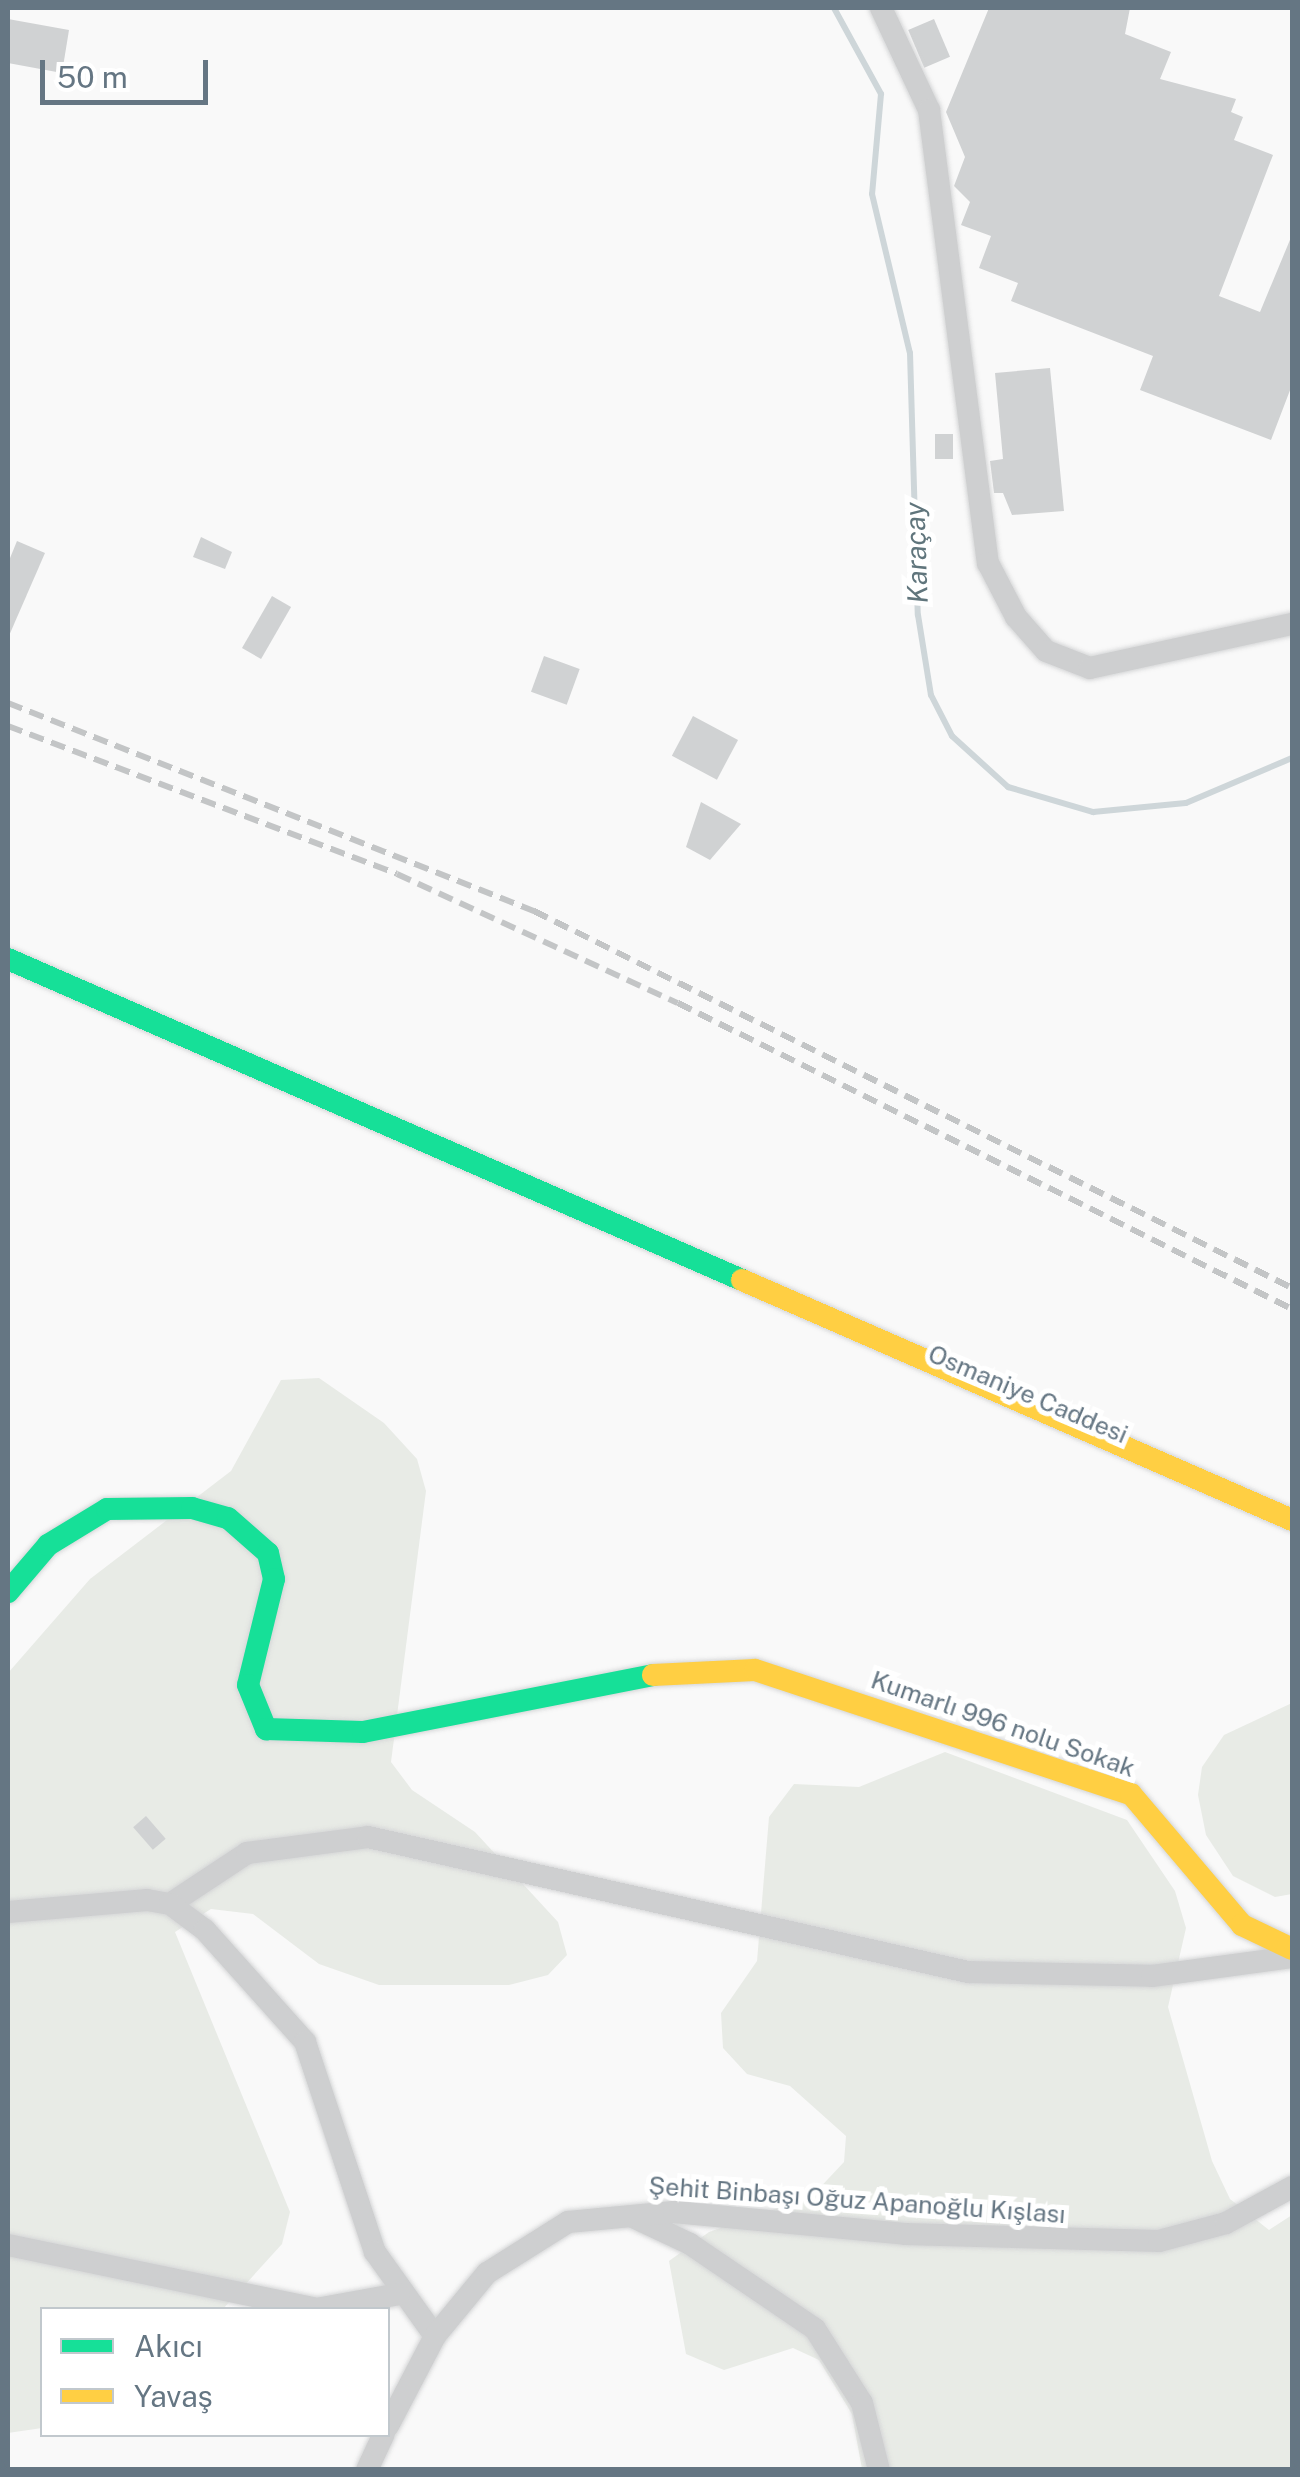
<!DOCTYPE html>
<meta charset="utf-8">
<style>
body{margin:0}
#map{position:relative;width:1300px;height:2477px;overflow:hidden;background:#f9f9f9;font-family:"Public Sans",sans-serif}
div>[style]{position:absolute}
.green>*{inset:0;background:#e8ebe6}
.stream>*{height:6px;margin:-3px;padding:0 3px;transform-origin:3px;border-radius:3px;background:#ced6d9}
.building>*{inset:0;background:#d0d2d3;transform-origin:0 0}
.roads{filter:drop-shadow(0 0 2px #d5d6d7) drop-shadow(0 0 2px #d5d6d7)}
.street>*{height:22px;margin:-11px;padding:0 11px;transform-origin:11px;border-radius:11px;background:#cecfd0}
.fast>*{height:22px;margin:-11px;padding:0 11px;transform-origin:11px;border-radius:11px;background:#16e098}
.slow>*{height:22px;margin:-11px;padding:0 11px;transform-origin:11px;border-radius:11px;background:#ffcf43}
.rail>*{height:6px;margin-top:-3px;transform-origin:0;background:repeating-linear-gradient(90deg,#c3c5c6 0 15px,transparent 0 23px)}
span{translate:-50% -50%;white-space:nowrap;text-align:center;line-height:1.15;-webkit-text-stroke:10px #fff;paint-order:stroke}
.street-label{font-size:25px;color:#657683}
.water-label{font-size:28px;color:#60757c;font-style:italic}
.frame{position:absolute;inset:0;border:10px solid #657683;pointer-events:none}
.legend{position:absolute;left:40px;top:2307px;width:350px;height:130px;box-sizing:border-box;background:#fff;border:2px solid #c1c8cd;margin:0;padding:12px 18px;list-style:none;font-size:30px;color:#657683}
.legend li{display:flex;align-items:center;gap:20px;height:50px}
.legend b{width:50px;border:2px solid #c1c8cd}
.scale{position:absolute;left:40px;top:60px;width:168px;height:45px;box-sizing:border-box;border:5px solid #657683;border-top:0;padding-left:12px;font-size:30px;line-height:35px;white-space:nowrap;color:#657683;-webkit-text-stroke:8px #fff;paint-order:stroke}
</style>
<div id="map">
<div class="green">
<div style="clip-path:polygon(319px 1378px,384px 1423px,417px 1459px,426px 1491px,391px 1762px,412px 1790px,475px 1832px,558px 1922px,567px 1955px,548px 1975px,509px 1985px,379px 1985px,319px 1964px,253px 1914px,211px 1909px,175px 1932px,290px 2212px,282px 2244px,223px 2309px,42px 2310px,42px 2428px,8px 2433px,8px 1673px,90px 1579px,231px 1471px,281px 1380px)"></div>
<div style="clip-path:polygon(1292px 1703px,1292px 1894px,1275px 1897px,1233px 1876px,1206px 1835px,1198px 1795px,1202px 1767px,1224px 1735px)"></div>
<div style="clip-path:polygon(945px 1752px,1127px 1820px,1175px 1891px,1186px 1928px,1168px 2007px,1212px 2161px,1230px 2199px,1269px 2230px,1292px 2215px,1292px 2469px,862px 2469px,852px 2414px,819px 2360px,793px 2348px,724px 2370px,686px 2354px,669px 2261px,709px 2232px,812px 2196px,844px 2162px,846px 2136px,790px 2086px,747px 2074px,723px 2048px,721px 2013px,757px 1961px,769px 1817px,794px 1784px,859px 1787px)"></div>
</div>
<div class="stream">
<div style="left:834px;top:8px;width:98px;rotate:61.3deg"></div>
<div style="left:881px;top:94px;width:100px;rotate:95.1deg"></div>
<div style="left:872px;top:194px;width:163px;rotate:76.6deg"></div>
<div style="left:910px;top:353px;width:262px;rotate:88.3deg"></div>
<div style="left:918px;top:615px;width:81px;rotate:80.8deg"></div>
<div style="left:931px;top:695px;width:46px;rotate:62.9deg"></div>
<div style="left:952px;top:736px;width:76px;rotate:42.3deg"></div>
<div style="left:1008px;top:787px;width:89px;rotate:16.4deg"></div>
<div style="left:1093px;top:812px;width:93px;rotate:-5.5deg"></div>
<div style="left:1186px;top:803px;width:115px;rotate:-23deg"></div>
</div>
<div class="building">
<div style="clip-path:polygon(989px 8px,1130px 8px,1125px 34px,1171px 52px,1160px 79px,1236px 99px,1231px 112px,1243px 117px,1234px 140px,1273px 155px,1219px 296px,1260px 312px,1292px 235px,1292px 385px,1271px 440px,1140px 390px,1153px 356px,1011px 301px,1018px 283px,979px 268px,991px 236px,961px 225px,970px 202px,954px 186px,965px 157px,946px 112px)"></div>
<div style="clip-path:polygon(8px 19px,69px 30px,62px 73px,8px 63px)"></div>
<div style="left:934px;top:19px;width:41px;height:28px;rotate:67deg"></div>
<div style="clip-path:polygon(1050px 368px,1064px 511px,1012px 515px,1003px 493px,994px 493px,990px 461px,1003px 459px,995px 373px)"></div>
<div style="left:935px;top:434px;width:18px;height:25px"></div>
<div style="clip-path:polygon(201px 537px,232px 552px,225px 569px,193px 557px)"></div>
<div style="clip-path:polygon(17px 541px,45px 553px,8px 638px,8px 563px)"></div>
<div style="left:272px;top:596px;width:22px;height:60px;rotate:30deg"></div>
<div style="left:544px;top:656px;width:38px;height:38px;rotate:20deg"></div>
<div style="left:693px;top:716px;width:51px;height:45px;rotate:28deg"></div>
<div style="clip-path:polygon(701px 802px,741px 824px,710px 860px,686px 847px)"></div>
<div style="left:146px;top:1816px;width:30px;height:17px;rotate:49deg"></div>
</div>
<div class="roads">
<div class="street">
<div style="left:881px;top:8px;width:113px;rotate:64.8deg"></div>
<div style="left:929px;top:110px;width:457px;rotate:82.6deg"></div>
<div style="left:988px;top:563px;width:61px;rotate:62.6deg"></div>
<div style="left:1016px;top:617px;width:45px;rotate:48.6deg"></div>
<div style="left:1046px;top:651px;width:47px;rotate:21.1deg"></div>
<div style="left:1090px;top:668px;width:207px;rotate:-12.3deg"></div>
<div style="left:170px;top:1904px;width:92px;rotate:-33.5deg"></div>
<div style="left:247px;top:1853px;width:122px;rotate:-7.5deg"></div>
<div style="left:368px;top:1837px;width:615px;rotate:12.68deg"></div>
<div style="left:968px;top:1972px;width:184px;rotate:1.2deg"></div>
<div style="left:1152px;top:1976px;width:141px;rotate:-7.7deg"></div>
<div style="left:8px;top:1912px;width:140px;rotate:-4.9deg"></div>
<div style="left:147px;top:1900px;width:23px;rotate:10deg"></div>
<div style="left:170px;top:1904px;width:44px;rotate:36.6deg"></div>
<div style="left:205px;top:1930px;width:150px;rotate:48.2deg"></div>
<div style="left:305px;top:2042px;width:221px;rotate:71.6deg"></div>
<div style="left:375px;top:2252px;width:103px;rotate:54.5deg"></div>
<div style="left:633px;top:2217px;width:63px;rotate:25.3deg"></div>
<div style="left:690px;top:2244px;width:151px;rotate:34.2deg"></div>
<div style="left:815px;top:2329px;width:88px;rotate:57.6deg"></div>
<div style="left:862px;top:2403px;width:69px;rotate:75.8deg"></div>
<div style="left:8px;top:2245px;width:315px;rotate:11.7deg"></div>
<div style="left:316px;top:2309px;width:84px;rotate:-10.2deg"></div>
<div style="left:388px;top:2426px;width:102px;rotate:-62.4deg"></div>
<div style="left:435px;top:2336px;width:82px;rotate:-50.5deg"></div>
<div style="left:487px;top:2273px;width:96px;rotate:-32.2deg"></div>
<div style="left:568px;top:2222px;width:106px;rotate:-5.4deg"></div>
<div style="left:674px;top:2212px;width:232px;rotate:5.4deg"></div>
<div style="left:905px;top:2234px;width:254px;rotate:1.6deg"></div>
<div style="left:1159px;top:2241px;width:69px;rotate:-15deg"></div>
<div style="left:1226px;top:2223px;width:75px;rotate:-28.6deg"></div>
<div style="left:367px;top:2470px;width:40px;rotate:-65deg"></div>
</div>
<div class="fast">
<div style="left:8px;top:959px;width:801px;rotate:23.62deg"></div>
<div style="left:8px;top:1592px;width:62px;rotate:-49.6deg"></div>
<div style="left:48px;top:1545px;width:69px;rotate:-31.4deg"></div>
<div style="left:107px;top:1509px;width:85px;rotate:-0.7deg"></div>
<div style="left:192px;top:1508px;width:37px;rotate:16deg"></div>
<div style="left:228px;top:1518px;width:53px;rotate:41.2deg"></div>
<div style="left:268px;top:1553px;width:27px;rotate:77deg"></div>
<div style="left:274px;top:1579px;width:109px;rotate:103.8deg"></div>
<div style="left:248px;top:1685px;width:48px;rotate:67.8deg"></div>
<div style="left:266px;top:1729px;width:97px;rotate:1.8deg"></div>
<div style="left:363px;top:1732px;width:296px;rotate:-11.1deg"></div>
</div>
<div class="slow">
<div style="left:742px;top:1280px;width:600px;rotate:23.57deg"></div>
<div style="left:653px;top:1675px;width:102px;rotate:-2.8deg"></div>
<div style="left:755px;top:1670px;width:396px;rotate:18.3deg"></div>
<div style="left:1131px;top:1794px;width:172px;rotate:49.7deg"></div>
<div style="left:1242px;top:1925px;width:55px;rotate:25.6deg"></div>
</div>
</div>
<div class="rail">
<div style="left:8px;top:703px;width:566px;rotate:21.58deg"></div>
<div style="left:534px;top:911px;width:847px;rotate:26.44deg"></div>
<div style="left:8px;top:726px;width:416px;rotate:20.8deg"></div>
<div style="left:397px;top:874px;width:309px;rotate:24.7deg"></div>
<div style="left:678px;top:1003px;width:686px;rotate:26.49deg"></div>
</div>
<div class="street-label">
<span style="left:1028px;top:1394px;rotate:23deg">Osmaniye Caddesi</span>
<span style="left:1003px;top:1724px;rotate:19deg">Kumarlı 996 nolu Sokak</span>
<span style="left:857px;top:2200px;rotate:4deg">Şehit Binbaşı Oğuz Apanoğlu Kışlası</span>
</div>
<div class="water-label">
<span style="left:916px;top:553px;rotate:-92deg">Karaçay</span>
</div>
<div class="frame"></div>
<ul class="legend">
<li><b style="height:12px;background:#16e098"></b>Akıcı</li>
<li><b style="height:12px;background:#ffcf43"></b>Yavaş</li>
</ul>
<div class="scale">50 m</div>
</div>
